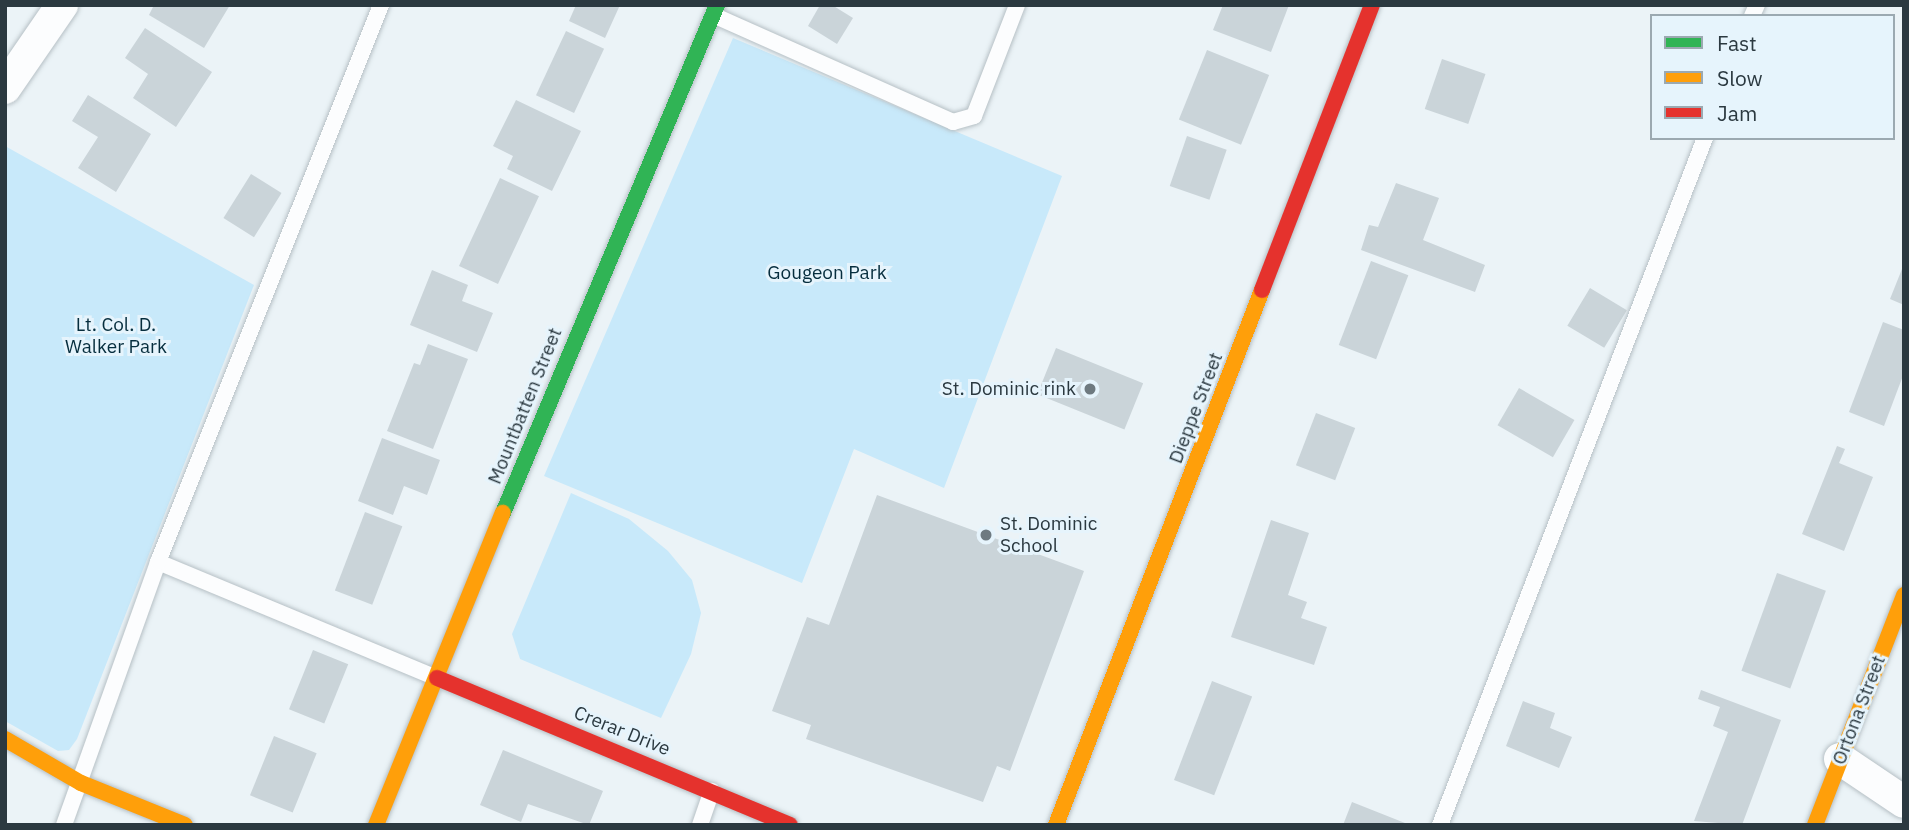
<!DOCTYPE html>
<style>
body{margin:0}
#map{position:relative;width:1909px;height:830px;overflow:hidden;background:#ebf3f7;font-family:"IBM Plex Sans",sans-serif}
div>[style]{position:absolute}
.green>*{inset:0;background:#c8e9fa}
.building>*{inset:0;background:#cad4d9;transform-origin:0 0}
.roads{filter:drop-shadow(0 0 2px #b6c0c5) drop-shadow(0 0 2px #b6c0c5)}
.lane>*{height:16px;margin:-8px;padding:0 8px;transform-origin:8px;border-radius:8px;background:#fcfdfe}
.street>*{height:32px;margin:-16px;padding:0 16px;transform-origin:16px;border-radius:16px;background:#fcfdfe}
.fast>*{height:16px;margin:-8px;padding:0 8px;transform-origin:8px;border-radius:8px;background:#30b455}
.slow>*{height:16px;margin:-8px;padding:0 8px;transform-origin:8px;border-radius:8px;background:#ff9f0a}
.jam>*{height:16px;margin:-8px;padding:0 8px;transform-origin:8px;border-radius:8px;background:#e5322d}
.dots>*{width:19px;height:19px;translate:-50% -50%;box-sizing:border-box;border:4px solid #e6f4fc;border-radius:50%}
span{translate:-50% -50%;white-space:nowrap;text-align:center;line-height:1.15;-webkit-text-stroke:6px #e6f4fc;paint-order:stroke}
.park-label{font-size:19px;color:#062e3e}
.poi-label{font-size:19px;color:#2b3940}
.right{translate:-100% -50%;text-align:right}
.left{translate:0 -50%;text-align:left}
.street-label{font-size:19px;color:#2b3940}
.frame{position:absolute;inset:0;border:7px solid #2b3940;pointer-events:none}
.legend{position:absolute;left:1650px;top:14px;width:245px;height:126px;box-sizing:border-box;background:#e6f4fc;border:2px solid #9ba9b1;margin:0;padding:9px 12px;list-style:none;font-size:21px;color:#2b3940}
.legend li{display:flex;align-items:center;gap:14px;height:35px}
.legend b{width:35px;border:2px solid #9ba9b1}
</style>
<div id="map">
<div class="green">
<div style="clip-path:polygon(733px 38px,1062px 176px,944px 488px,854px 449px,802px 583px,544px 476px)"></div>
<div style="clip-path:polygon(5px 146px,254px 285px,77px 739px,69px 750px,58px 751px,5px 721px)"></div>
<div style="clip-path:polygon(571px 493px,629px 519px,668px 551px,692px 580px,701px 613px,691px 654px,661px 718px,520px 659px,512px 634px)"></div>
</div>
<div class="building">
<div style="clip-path:polygon(154px 5px,230px 5px,204px 48px,149px 15px)"></div>
<div style="clip-path:polygon(576px 5px,620px 5px,605px 38px,569px 21px)"></div>
<div style="clip-path:polygon(820px 5px,832px 5px,853px 18px,837px 44px,808px 26px)"></div>
<div style="clip-path:polygon(1223px 5px,1289px 5px,1271px 52px,1213px 30px)"></div>
<div style="clip-path:polygon(145px 28px,212px 72px,176px 127px,133px 98px,148px 74px,125px 58px)"></div>
<div style="left:566px;top:31px;width:42px;height:71px;rotate:25deg"></div>
<div style="left:1207px;top:50px;width:67px;height:75px;rotate:22deg"></div>
<div style="left:1442px;top:59px;width:46px;height:53px;rotate:19deg"></div>
<div style="clip-path:polygon(88px 95px,151px 134px,116px 192px,78px 168px,98px 137px,72px 121px)"></div>
<div style="clip-path:polygon(516px 100px,581px 131px,552px 191px,507px 169px,513px 156px,493px 146px)"></div>
<div style="left:1187px;top:136px;width:42px;height:53px;rotate:19deg"></div>
<div style="left:251px;top:174px;width:36px;height:52px;rotate:32deg"></div>
<div style="left:500px;top:178px;width:43px;height:97px;rotate:25deg"></div>
<div style="clip-path:polygon(1396px 183px,1439px 198px,1423px 240px,1485px 265px,1475px 292px,1361px 250px,1369px 225px,1378px 227px)"></div>
<div style="left:1371px;top:261px;width:40px;height:90px;rotate:21deg"></div>
<div style="clip-path:polygon(1904px 264px,1904px 305px,1890px 299px)"></div>
<div style="clip-path:polygon(432px 270px,468px 285px,462px 301px,493px 313px,477px 352px,410px 325px)"></div>
<div style="left:1590px;top:288px;width:43px;height:44px;rotate:31deg"></div>
<div style="clip-path:polygon(1883px 322px,1904px 330px,1904px 373px,1884px 426px,1849px 412px)"></div>
<div style="clip-path:polygon(428px 344px,468px 359px,433px 449px,387px 431px,414px 363px,420px 365px)"></div>
<div style="left:1056px;top:348px;width:94px;height:50px;rotate:22deg"></div>
<div style="left:1519px;top:388px;width:64px;height:43px;rotate:30deg"></div>
<div style="left:1316px;top:413px;width:42px;height:56px;rotate:21deg"></div>
<div style="clip-path:polygon(382px 438px,440px 460px,427px 495px,404px 486px,393px 515px,358px 501px)"></div>
<div style="clip-path:polygon(1837px 446px,1845px 449px,1839px 463px,1873px 477px,1844px 551px,1802px 534px)"></div>
<div style="clip-path:polygon(877px 495px,1084px 571px,1010px 771px,997px 766px,983px 802px,806px 739px,811px 725px,772px 711px,807px 617px,829px 625px)"></div>
<div style="left:365px;top:512px;width:40px;height:84px;rotate:21deg"></div>
<div style="clip-path:polygon(1271px 520px,1309px 533px,1288px 595px,1307px 602px,1301px 618px,1327px 627px,1314px 665px,1231px 637px)"></div>
<div style="left:1777px;top:573px;width:52px;height:104px;rotate:20deg"></div>
<div style="left:313px;top:650px;width:38px;height:64px;rotate:22deg"></div>
<div style="left:1212px;top:681px;width:43px;height:106px;rotate:21deg"></div>
<div style="clip-path:polygon(1701px 690px,1781px 720px,1742px 825px,1694px 821px,1728px 732px,1713px 726px,1720px 707px,1698px 699px)"></div>
<div style="clip-path:polygon(1523px 701px,1555px 713px,1550px 728px,1572px 737px,1559px 768px,1506px 746px)"></div>
<div style="left:274px;top:736px;width:46px;height:64px;rotate:22deg"></div>
<div style="clip-path:polygon(503px 750px,603px 791px,589px 825px,528px 804px,521px 822px,480px 805px)"></div>
<div style="clip-path:polygon(1352px 802px,1410px 825px,1343px 825px)"></div>
</div>
<div class="roads">
<div class="lane">
<div style="left:713px;top:15px;width:263px;rotate:24deg"></div>
<div style="left:953px;top:122px;width:22px;rotate:-16deg"></div>
<div style="left:974px;top:116px;width:119px;rotate:-68.8deg"></div>
<div style="left:1752px;top:16px;width:12px;rotate:-66deg"></div>
<div style="left:158px;top:562px;width:302px;rotate:22.6deg"></div>
<div style="left:64px;top:825px;width:279px;rotate:-70.3deg"></div>
<div style="left:158px;top:562px;width:600px;rotate:-68.18deg"></div>
<div style="left:700px;top:825px;width:36px;rotate:-71deg"></div>
<div style="left:1440px;top:825px;width:736px;rotate:-68.91deg"></div>
</div>
<div class="street">
<div style="left:5px;top:88px;width:101px;rotate:-55.5deg"></div>
<div style="left:1840px;top:759px;width:77px;rotate:33.9deg"></div>
</div>
<div class="fast">
<div style="left:503px;top:513px;width:551px;rotate:-67.16deg"></div>
</div>
<div class="slow">
<div style="left:5px;top:739px;width:88px;rotate:30.1deg"></div>
<div style="left:81px;top:783px;width:112px;rotate:22deg"></div>
<div style="left:376px;top:825px;width:337px;rotate:-67.9deg"></div>
<div style="left:1056px;top:825px;width:573px;rotate:-68.94deg"></div>
<div style="left:1815px;top:825px;width:247px;rotate:-68.8deg"></div>
</div>
<div class="jam">
<div style="left:1262px;top:290px;width:305px;rotate:-68.9deg"></div>
<div style="left:437px;top:678px;width:382px;rotate:22.6deg"></div>
</div>
</div>
<div class="dots">
<div style="left:1090px;top:389px;background:#6e7a80"></div>
<div style="left:986px;top:535px;background:#6e7a80"></div>
</div>
<div class="park-label">
<span style="left:827px;top:273px">Gougeon Park</span>
<span style="left:116px;top:336px">Lt. Col. D.<br>Walker Park</span>
</div>
<div class="poi-label">
<span class="right" style="left:1076px;top:389px">St. Dominic rink</span>
<span class="left" style="left:1000px;top:535px">St. Dominic<br>School</span>
</div>
<div class="street-label">
<span style="left:525px;top:406px;rotate:-68deg">Mountbatten Street</span>
<span style="left:1196px;top:408px;rotate:-69deg">Dieppe Street</span>
<span style="left:1859px;top:710px;rotate:-69deg">Ortona Street</span>
<span style="left:622px;top:731px;rotate:22deg">Crerar Drive</span>
</div>
<div class="frame"></div>
<ul class="legend">
<li><b style="height:9px;background:#30b455"></b>Fast</li>
<li><b style="height:9px;background:#ff9f0a"></b>Slow</li>
<li><b style="height:9px;background:#e5322d"></b>Jam</li>
</ul>
</div>
